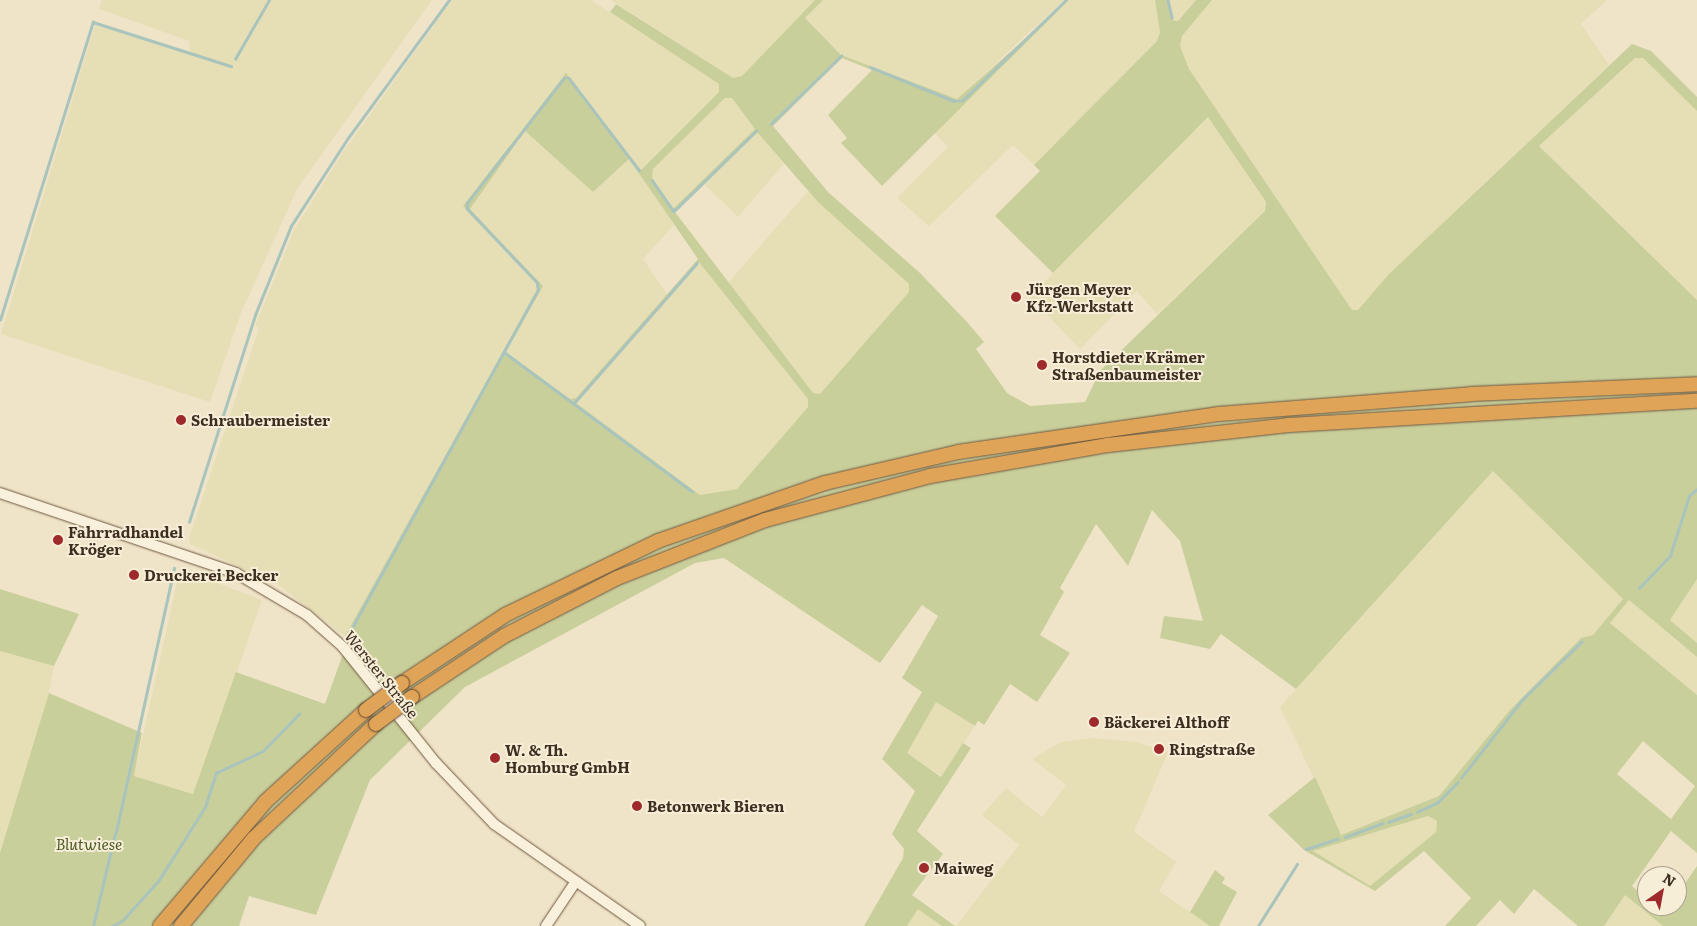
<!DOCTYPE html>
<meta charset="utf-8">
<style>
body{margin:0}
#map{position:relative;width:1697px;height:926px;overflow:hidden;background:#f0e4c8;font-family:Literata,serif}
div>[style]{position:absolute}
.farmland>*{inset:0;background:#e6deb5;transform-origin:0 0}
.green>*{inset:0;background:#c9cf9b}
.stream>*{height:2.5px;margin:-1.25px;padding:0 1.25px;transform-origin:1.25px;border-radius:1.25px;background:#a9c4bc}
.roads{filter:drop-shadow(0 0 1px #6f573f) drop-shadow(0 0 1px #6f573f)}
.secondary>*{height:10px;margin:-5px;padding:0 5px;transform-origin:5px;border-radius:5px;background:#faf1dc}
.motorway>*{height:14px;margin:-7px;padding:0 7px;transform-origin:7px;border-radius:7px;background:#e0a458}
.bridges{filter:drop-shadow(0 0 1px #5b4430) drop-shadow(0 0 1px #5b4430)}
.motorway-bridge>*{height:14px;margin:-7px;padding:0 7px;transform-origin:7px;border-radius:7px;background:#e0a458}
.dots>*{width:14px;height:14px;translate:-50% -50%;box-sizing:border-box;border:2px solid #f7eed8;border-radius:50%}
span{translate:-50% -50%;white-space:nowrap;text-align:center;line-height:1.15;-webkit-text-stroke:4px #f7eed8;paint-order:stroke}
.poi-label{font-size:15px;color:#3d2e20;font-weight:700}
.left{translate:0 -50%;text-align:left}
.street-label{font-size:15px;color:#3d2e20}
.park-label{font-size:15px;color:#4d5a26;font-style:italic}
.north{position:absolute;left:1637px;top:866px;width:50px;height:50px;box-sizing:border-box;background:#f7eed8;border:1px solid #ada18e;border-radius:50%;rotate:33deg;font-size:14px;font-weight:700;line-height:20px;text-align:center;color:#3d2e20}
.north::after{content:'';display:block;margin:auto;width:18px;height:22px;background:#9e2a2b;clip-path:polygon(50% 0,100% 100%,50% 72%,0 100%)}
</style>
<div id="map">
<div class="farmland">
<div style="clip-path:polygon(102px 0,432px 0,297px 189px,241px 313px,210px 402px,1px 334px,95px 25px,190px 54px,189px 41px,99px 9px)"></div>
<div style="clip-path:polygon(452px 0,591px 0,719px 84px,719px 92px,641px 170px,566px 73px,463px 206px,536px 284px,537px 290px,345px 636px,277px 584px,190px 544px,189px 539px,259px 328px,255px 326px,294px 230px,343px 152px)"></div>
<div style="clip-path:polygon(611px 0,815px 0,742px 76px,733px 78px)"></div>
<div style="clip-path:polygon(823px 0,1064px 0,957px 99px,841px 55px,805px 18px)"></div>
<div style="clip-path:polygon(1069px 0,1155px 0,1160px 32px,1157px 41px,1034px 165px,1013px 145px,929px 226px,897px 198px,948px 147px,934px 132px)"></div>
<div style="clip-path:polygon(1169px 0,1196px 0,1178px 21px,1172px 20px)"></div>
<div style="clip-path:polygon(1212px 0,1607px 0,1581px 24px,1609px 65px,1389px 274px,1358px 310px,1352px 310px,1189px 69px,1180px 46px,1182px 36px)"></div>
<div style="clip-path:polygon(1635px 58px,1643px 58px,1697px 111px,1697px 300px,1539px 146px)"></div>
<div style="clip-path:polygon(725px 98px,732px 98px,756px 129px,674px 210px,652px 178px,653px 169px)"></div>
<div style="clip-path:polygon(1208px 117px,1266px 203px,1265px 211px,1157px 314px,1137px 291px,1080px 349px,1030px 297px)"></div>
<div style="clip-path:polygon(525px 131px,593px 192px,629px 159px,674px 225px,643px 259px,667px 294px,576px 398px,570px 399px,506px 352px,543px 286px,470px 209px)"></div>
<div style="clip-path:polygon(757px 132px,784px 164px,738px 217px,704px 184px)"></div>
<div style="clip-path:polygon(808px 191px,909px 284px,909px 292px,820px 394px,813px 393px,727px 284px)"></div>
<div style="clip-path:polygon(699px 261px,808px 399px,808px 407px,737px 489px,700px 495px,576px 403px)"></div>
<div style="clip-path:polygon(1493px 471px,1623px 599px,1593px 635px,1581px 638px,1509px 711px,1439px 796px,1341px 835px,1280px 707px)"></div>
<div style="clip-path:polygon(180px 569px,262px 600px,194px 794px,134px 776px)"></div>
<div style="clip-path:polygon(1697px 579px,1697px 643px,1670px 620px)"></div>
<div style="clip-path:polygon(1629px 600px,1697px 657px,1697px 695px,1610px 623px)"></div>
<div style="clip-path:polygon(0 651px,54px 666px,44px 718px,0 853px)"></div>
<div style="left:936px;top:701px;width:46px;height:60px;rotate:33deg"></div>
<div style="clip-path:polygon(1092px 738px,1136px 742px,1168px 752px,1134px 832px,1176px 862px,1159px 891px,1210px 926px,956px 926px,1019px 845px,982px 815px,1006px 788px,1042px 817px,1066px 785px,1032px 759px,1061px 742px)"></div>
<div style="clip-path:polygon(1428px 816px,1437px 821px,1436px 832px,1370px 886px,1312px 851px)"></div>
<div style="clip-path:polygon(1625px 895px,1663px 926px,1604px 926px)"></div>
<div style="clip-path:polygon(918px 908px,942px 926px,907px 926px)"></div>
</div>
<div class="green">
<div style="clip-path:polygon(evenodd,815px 0,823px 0,805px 18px,841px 55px,957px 99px,1069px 0,882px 186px,841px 143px,847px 138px,828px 115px,872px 70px,842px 58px,773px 126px,828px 192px,920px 273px,967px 322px,984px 342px,976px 349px,1007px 393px,1030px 406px,1085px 402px,1100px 371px,1265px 211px,1266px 202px,1208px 117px,1053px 273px,995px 216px,1040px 171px,1034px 165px,1157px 41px,1160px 32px,1155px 0,1169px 0,1172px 20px,1178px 21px,1196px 0,1212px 0,1182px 36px,1180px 46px,1189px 69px,1352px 310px,1358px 310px,1389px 274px,1632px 44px,1651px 51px,1697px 97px,1697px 111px,1643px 58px,1635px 58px,1539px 146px,1697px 300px,1697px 579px,1670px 620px,1697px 643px,1697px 657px,1629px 600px,1610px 623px,1697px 695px,1697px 853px,1671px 831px,1632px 886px,1647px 899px,1647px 906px,1665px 913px,1669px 906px,1677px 906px,1677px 895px,1697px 866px,1697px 926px,1663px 926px,1625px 895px,1604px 926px,1578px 926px,1534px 889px,1514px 914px,1500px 900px,1476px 926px,1445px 926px,1471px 898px,1424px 851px,1375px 891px,1304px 850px,1268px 815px,1315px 777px,1341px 835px,1439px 796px,1509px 711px,1581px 638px,1593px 635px,1623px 599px,1493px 471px,1296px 689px,1221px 634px,1210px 649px,1160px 638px,1164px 616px,1203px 621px,1180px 541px,1152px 510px,1128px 566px,1096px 524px,1060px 588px,1064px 592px,1040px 635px,1070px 653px,1037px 702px,1010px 684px,984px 725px,978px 721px,975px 726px,936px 702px,907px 753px,941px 777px,963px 743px,971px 748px,917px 831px,943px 854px,912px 895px,955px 926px,942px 926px,918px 909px,907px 926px,864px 926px,903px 858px,904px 849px,892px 834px,915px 791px,882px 759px,922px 692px,902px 678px,938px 616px,922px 605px,880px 663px,724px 558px,695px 563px,465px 687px,370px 780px,316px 915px,249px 896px,239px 926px,0 926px,0 853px,49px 693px,142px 733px,134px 776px,193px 794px,236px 672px,325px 704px,349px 637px,345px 636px,537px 290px,536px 283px,463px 206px,566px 73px,641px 170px,719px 92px,719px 84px,610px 12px,616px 4px,733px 78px,742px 76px,815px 0,725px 98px,732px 98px,755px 129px,673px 209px,652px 178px,653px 169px,725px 98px,815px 0,525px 131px,593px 192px,629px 159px,698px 259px,576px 398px,570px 399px,506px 352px,543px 286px,470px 209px,525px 131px,815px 0,757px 132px,818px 202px,909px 284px,909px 292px,820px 394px,813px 393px,675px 212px,757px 132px,815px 0,699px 262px,808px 399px,808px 407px,737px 489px,700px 495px,576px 403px,699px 262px,815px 0,1643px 741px,1695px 786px,1671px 819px,1617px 774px,1643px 741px,815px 0,1428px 816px,1437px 821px,1436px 832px,1370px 886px,1313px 851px,1428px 816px)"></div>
<div style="clip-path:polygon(0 589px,79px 614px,54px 666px,0 651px)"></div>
<div style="clip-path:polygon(1215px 870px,1225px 878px,1222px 883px,1237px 892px,1219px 926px,1210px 926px,1190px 912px)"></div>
</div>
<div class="stream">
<div style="left:1168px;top:0;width:18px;rotate:77deg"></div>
<div style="left:235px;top:59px;width:68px;rotate:-60deg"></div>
<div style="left:870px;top:67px;width:91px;rotate:22deg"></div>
<div style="left:954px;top:101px;width:8px"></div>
<div style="left:962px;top:101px;width:145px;rotate:-44.2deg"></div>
<div style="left:771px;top:124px;width:98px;rotate:-44.2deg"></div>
<div style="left:652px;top:180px;width:38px;rotate:55deg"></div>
<div style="left:674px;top:211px;width:115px;rotate:-44.3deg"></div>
<div style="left:0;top:320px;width:312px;rotate:-72.7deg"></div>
<div style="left:93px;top:22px;width:145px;rotate:17.7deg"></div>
<div style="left:504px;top:352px;width:234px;rotate:36.5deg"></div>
<div style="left:574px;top:403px;width:186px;rotate:-48.7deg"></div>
<div style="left:189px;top:522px;width:217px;rotate:-72.3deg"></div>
<div style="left:255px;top:315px;width:96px;rotate:-68deg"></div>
<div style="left:291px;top:226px;width:105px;rotate:-57.1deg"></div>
<div style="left:348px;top:138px;width:171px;rotate:-53.8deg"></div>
<div style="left:1639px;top:588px;width:45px;rotate:-45.9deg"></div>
<div style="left:1670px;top:556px;width:63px;rotate:-72.4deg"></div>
<div style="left:1689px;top:496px;width:11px;rotate:-41deg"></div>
<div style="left:347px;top:637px;width:396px;rotate:-61.2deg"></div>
<div style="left:538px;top:290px;width:7px;rotate:-98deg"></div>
<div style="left:537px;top:283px;width:102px;rotate:-133.4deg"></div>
<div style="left:467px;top:209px;width:6px;rotate:-90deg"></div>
<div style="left:467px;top:203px;width:158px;rotate:-52.2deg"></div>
<div style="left:564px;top:78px;width:5px"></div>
<div style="left:569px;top:78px;width:116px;rotate:52.7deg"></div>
<div style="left:1461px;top:778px;width:99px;rotate:-52deg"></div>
<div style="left:1522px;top:700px;width:83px;rotate:-44.5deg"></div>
<div style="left:1417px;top:812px;width:23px;rotate:-25deg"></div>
<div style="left:1438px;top:802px;width:28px;rotate:-45deg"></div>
<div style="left:1388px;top:822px;width:24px;rotate:-19deg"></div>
<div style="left:116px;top:832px;width:270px;rotate:-77.6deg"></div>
<div style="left:1345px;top:837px;width:40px;rotate:-20.2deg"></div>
<div style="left:1306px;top:849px;width:33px;rotate:-18deg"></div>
<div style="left:93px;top:926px;width:95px;rotate:-76.6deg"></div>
<div style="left:112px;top:926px;width:11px;rotate:-27deg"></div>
<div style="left:122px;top:921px;width:55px;rotate:-47.9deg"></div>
<div style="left:159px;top:880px;width:86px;rotate:-57.8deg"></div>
<div style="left:205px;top:807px;width:36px;rotate:-72deg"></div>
<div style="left:216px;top:773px;width:52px;rotate:-25.1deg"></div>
<div style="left:263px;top:751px;width:52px;rotate:-45.8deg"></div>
<div style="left:1258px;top:926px;width:73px;rotate:-57.8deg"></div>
</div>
<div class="roads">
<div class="secondary">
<div style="left:0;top:493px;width:249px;rotate:18.7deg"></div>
<div style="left:236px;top:573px;width:82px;rotate:30.6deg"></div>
<div style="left:307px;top:615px;width:48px;rotate:41.6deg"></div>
<div style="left:343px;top:647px;width:149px;rotate:51.3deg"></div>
<div style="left:436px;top:763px;width:84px;rotate:46.4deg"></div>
<div style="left:494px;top:824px;width:178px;rotate:34.9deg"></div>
<div style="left:546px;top:926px;width:50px;rotate:-56.3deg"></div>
</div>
<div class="motorway">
<div style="left:402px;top:683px;width:123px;rotate:-33.4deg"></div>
<div style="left:505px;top:615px;width:170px;rotate:-25.8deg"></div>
<div style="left:658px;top:541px;width:177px;rotate:-19.2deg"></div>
<div style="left:825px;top:483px;width:137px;rotate:-13.1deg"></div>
<div style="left:958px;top:452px;width:264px;rotate:-8.3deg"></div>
<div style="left:1219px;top:414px;width:253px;rotate:-4.5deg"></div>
<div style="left:1471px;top:394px;width:226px;rotate:-2.5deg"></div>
<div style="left:412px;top:697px;width:110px;rotate:-33.5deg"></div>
<div style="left:504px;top:636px;width:127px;rotate:-27.2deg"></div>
<div style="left:617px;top:578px;width:159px;rotate:-21.4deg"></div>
<div style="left:765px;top:520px;width:171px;rotate:-14.9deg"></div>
<div style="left:930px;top:476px;width:181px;rotate:-9.9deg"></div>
<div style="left:1108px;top:445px;width:181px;rotate:-6.3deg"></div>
<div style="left:1288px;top:425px;width:410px;rotate:-3.4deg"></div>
<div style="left:160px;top:926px;width:162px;rotate:-49.7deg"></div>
<div style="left:265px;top:802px;width:137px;rotate:-42.3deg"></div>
<div style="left:181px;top:926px;width:114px;rotate:-50.3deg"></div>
<div style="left:254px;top:838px;width:167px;rotate:-43.1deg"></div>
</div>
</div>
<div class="bridges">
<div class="motorway-bridge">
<div style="left:366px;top:710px;width:45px;rotate:-36.9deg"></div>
<div style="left:376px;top:724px;width:45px;rotate:-36.9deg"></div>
</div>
</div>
<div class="dots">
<div style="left:1016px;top:297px;background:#9e2a2b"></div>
<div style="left:1042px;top:365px;background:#9e2a2b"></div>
<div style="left:181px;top:420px;background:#9e2a2b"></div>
<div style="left:58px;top:540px;background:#9e2a2b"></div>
<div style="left:134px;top:575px;background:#9e2a2b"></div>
<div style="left:1094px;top:722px;background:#9e2a2b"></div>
<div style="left:1159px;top:749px;background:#9e2a2b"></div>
<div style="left:495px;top:758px;background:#9e2a2b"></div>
<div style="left:637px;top:806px;background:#9e2a2b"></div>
<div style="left:924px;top:868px;background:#9e2a2b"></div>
</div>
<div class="poi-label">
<span class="left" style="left:1026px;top:297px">Jürgen Meyer<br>Kfz-Werkstatt</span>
<span class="left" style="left:1052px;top:365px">Horstdieter Krämer<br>Straßenbaumeister</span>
<span class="left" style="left:191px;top:420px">Schraubermeister</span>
<span class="left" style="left:68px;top:540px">Fahrradhandel<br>Kröger</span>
<span class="left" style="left:144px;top:575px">Druckerei Becker</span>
<span class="left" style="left:1104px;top:722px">Bäckerei Althoff</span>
<span class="left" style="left:505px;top:758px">W. &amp; Th.<br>Homburg GmbH</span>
<span class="left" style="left:1169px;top:749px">Ringstraße</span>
<span class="left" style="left:647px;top:806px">Betonwerk Bieren</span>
<span class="left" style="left:934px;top:868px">Maiweg</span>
</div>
<div class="street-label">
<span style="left:382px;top:674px;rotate:51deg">Werster Straße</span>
</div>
<div class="park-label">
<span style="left:89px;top:844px">Blutwiese</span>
</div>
<div class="north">N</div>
</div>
